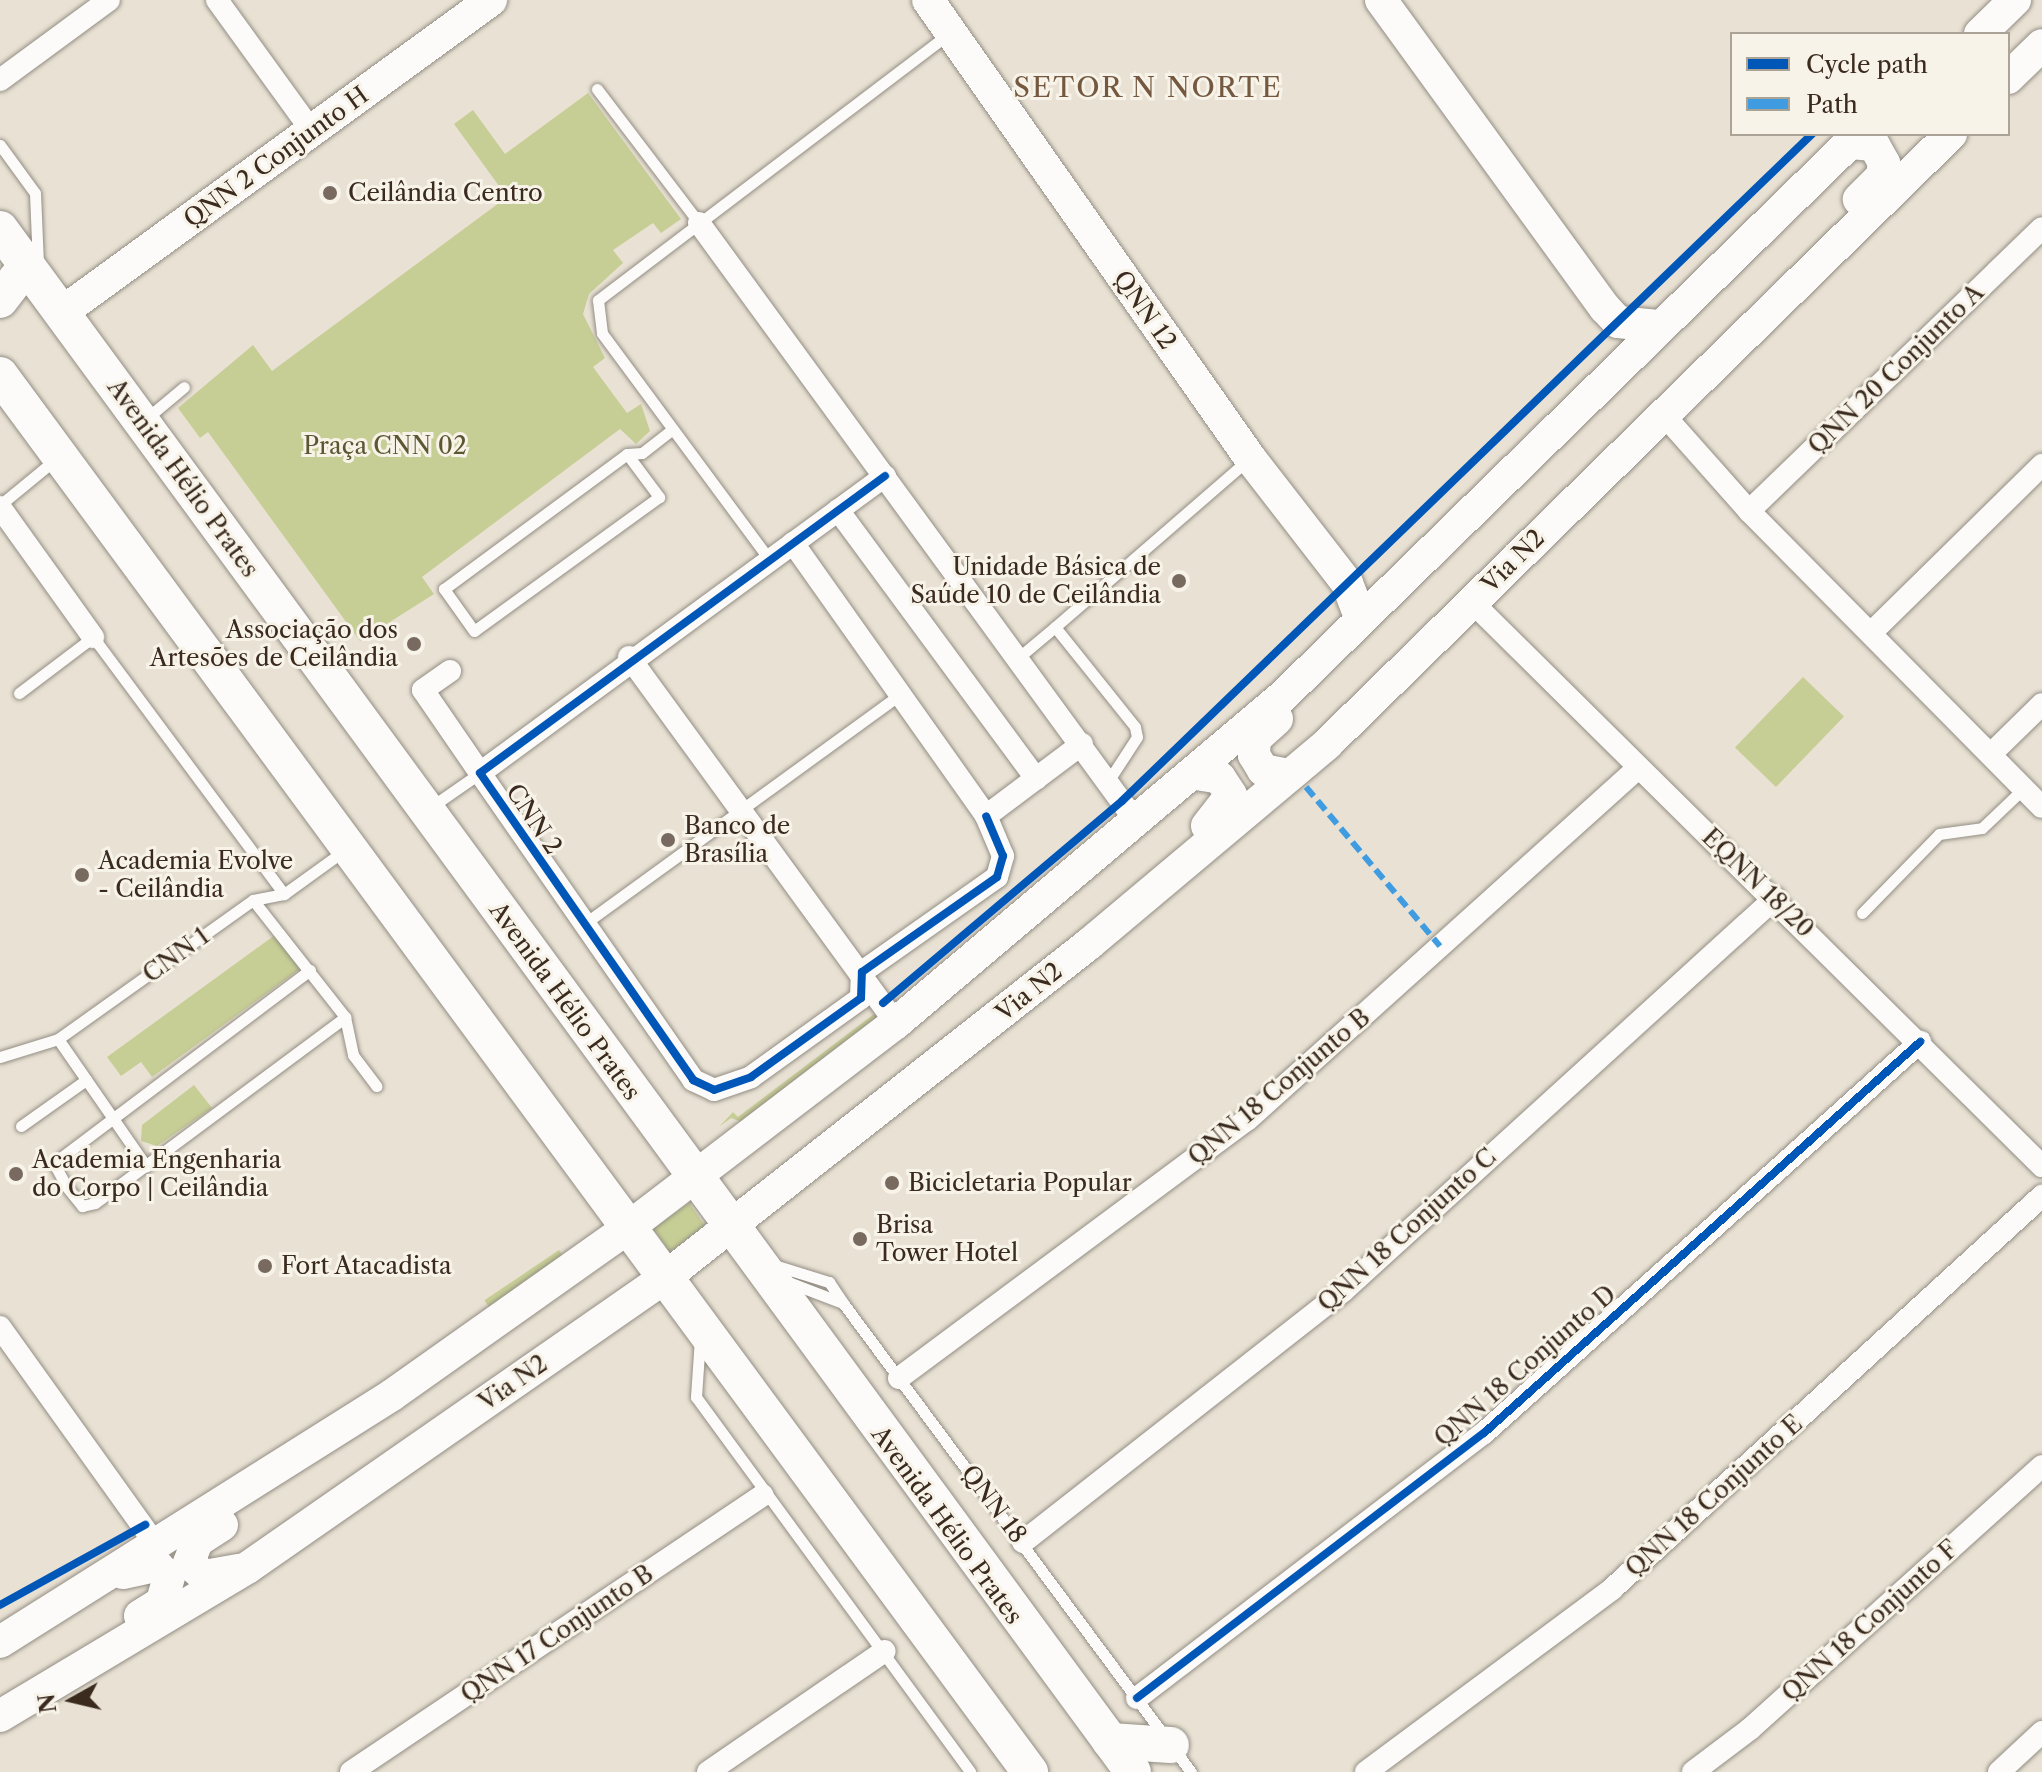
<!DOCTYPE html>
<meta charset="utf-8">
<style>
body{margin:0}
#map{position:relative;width:2042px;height:1772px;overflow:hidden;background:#e9e2d4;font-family:"Libre Caslon Text",serif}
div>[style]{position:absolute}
.green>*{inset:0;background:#c7ce95;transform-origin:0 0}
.roads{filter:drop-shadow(0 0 2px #938d84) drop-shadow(0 0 2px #938d84)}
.lane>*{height:11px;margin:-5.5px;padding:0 5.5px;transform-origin:5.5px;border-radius:5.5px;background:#fcfbf9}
.street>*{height:22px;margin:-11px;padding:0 11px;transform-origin:11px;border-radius:11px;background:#fcfbf9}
.secondary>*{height:32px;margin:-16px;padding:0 16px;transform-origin:16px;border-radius:16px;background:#fcfbf9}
.primary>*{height:36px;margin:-18px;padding:0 18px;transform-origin:18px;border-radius:18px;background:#fcfbf9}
.quiet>*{height:6px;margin-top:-3px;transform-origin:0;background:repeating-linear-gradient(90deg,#3f9ce0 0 12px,transparent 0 18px)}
.cycleway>*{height:8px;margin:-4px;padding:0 4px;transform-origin:4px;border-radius:4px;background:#0057b8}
.dots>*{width:22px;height:22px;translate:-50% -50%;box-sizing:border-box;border:4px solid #f7f3e8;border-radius:50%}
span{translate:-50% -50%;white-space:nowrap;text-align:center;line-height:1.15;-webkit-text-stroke:6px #f7f3e8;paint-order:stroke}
.street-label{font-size:24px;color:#3b2a1e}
.poi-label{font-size:24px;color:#3b2a1e}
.left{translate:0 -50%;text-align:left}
.right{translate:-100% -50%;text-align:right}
.park-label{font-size:24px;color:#5d5632}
.quarter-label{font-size:28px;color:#755840;letter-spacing:2px}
.legend{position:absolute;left:1730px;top:32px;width:280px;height:104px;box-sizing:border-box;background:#f7f3e8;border:2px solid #aca397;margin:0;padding:10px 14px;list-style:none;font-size:24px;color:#3b2a1e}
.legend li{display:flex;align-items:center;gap:16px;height:40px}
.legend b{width:40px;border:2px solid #aca397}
.north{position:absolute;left:32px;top:1660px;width:80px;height:80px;-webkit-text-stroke:6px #f7f3e8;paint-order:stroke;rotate:262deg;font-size:22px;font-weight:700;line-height:32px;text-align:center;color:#3b2a1e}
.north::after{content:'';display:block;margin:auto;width:28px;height:36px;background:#3b2a1e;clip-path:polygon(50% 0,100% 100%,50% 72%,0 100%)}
</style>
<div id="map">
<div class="green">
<div style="clip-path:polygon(588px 93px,681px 219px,661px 233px,653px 223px,613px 250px,623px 263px,589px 294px,583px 314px,605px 358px,593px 367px,627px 413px,641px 404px,650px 431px,636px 444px,620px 429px,422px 577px,434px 594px,360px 641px,208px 432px,200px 438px,178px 408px,253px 345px,272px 371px,507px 197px,454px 124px,473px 110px,505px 154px)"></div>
<div style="left:1803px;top:677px;width:57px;height:98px;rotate:44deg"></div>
<div style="clip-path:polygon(275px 935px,300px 969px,152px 1077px,141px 1062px,121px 1076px,107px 1057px)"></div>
<div style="clip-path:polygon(874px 1014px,881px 1020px,745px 1123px,731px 1118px,719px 1127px,733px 1112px,738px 1117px)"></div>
<div style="clip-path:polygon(194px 1085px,212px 1108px,157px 1146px,141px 1141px,142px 1125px)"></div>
<div style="left:689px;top:1203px;width:29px;height:44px;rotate:55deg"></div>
<div style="left:559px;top:1250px;width:11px;height:90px;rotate:56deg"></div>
</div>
<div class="roads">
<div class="lane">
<div style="left:597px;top:89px;width:168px;rotate:52.7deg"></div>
<div style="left:0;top:145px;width:59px;rotate:53.9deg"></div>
<div style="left:35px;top:193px;width:71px;rotate:87.6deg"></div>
<div style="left:147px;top:418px;width:48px;rotate:-40deg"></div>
<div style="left:627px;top:454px;width:54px;rotate:53.3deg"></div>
<div style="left:659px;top:497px;width:228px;rotate:144.1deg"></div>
<div style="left:474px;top:631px;width:52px;rotate:-125.5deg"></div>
<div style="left:444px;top:589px;width:227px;rotate:-36.4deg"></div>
<div style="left:627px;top:454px;width:15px;rotate:-4deg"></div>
<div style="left:642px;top:453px;width:39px;rotate:-38deg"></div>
<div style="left:0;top:505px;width:72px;rotate:-39.4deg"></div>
<div style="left:769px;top:559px;width:281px;rotate:-126.5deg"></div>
<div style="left:602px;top:333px;width:33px;rotate:-97deg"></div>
<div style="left:598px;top:300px;width:440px;rotate:-37.2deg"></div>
<div style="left:1055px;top:627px;width:255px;rotate:-40.9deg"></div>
<div style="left:1018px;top:658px;width:48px;rotate:-40deg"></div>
<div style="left:1055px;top:627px;width:128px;rotate:51.3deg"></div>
<div style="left:1135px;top:727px;width:10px;rotate:79deg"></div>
<div style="left:1137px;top:737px;width:51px;rotate:123.1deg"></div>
<div style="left:19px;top:693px;width:93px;rotate:-37.1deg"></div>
<div style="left:93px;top:637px;width:320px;rotate:53.4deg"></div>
<div style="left:431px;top:807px;width:60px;rotate:-34.8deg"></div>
<div style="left:253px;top:900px;width:149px;rotate:51.8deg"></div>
<div style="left:345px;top:1017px;width:39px;rotate:78deg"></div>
<div style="left:353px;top:1055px;width:39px;rotate:53deg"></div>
<div style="left:1862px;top:913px;width:110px;rotate:-45.7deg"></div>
<div style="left:1939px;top:834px;width:43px;rotate:-7.9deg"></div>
<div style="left:1982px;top:828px;width:58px;rotate:-43.6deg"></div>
<div style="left:584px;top:924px;width:391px;rotate:-36deg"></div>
<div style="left:310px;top:970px;width:311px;rotate:143deg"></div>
<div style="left:62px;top:1157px;width:12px;rotate:121deg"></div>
<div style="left:56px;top:1167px;width:21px;rotate:62deg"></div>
<div style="left:66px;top:1186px;width:26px;rotate:51deg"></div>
<div style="left:82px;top:1206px;width:13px;rotate:-13deg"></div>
<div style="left:95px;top:1203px;width:312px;rotate:-36.6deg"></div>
<div style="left:58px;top:1039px;width:155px;rotate:55.3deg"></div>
<div style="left:0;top:1057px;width:61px;rotate:-17.2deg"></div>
<div style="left:58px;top:1039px;width:239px;rotate:-35.5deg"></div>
<div style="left:253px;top:900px;width:32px;rotate:-11deg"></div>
<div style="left:284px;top:894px;width:75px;rotate:-35.8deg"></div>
<div style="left:21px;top:1126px;width:80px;rotate:-35.3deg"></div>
<div style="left:774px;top:1265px;width:58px;rotate:17.2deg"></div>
<div style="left:829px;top:1282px;width:25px;rotate:56deg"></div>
<div style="left:788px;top:1282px;width:59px;rotate:20.9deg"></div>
<div style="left:843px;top:1303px;width:584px;rotate:53.42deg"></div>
<div style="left:700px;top:1338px;width:59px;rotate:93.9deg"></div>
<div style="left:696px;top:1397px;width:464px;rotate:53.8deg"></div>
</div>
<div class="street">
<div style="left:217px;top:0;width:162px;rotate:54.1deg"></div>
<div style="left:0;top:80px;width:135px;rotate:-36.3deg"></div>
<div style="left:699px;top:223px;width:743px;rotate:53.87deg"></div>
<div style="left:1663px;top:414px;width:130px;rotate:48.4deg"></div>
<div style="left:1749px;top:511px;width:416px;rotate:45.3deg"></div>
<div style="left:885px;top:476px;width:502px;rotate:143.75deg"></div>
<div style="left:480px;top:773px;width:374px;rotate:55.2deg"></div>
<div style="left:693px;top:1080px;width:23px;rotate:25deg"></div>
<div style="left:714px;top:1090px;width:39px;rotate:-19deg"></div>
<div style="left:751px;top:1077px;width:135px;rotate:-35.7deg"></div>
<div style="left:861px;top:998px;width:26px;rotate:-88deg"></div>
<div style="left:862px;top:972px;width:165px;rotate:-35.1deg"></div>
<div style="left:997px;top:877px;width:22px;rotate:-74deg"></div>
<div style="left:1003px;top:856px;width:43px;rotate:-113deg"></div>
<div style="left:0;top:507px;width:160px;rotate:54.4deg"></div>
<div style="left:838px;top:510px;width:334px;rotate:53.6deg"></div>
<div style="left:1749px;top:511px;width:407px;rotate:-44deg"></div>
<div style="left:793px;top:543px;width:334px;rotate:54.7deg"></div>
<div style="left:986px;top:816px;width:120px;rotate:-36.9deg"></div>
<div style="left:1472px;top:602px;width:802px;rotate:44.7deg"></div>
<div style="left:1871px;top:633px;width:240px;rotate:-44.5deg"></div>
<div style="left:629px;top:657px;width:453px;rotate:53.9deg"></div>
<div style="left:450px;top:671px;width:33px;rotate:145deg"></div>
<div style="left:423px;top:690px;width:101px;rotate:55.5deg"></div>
<div style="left:1991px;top:754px;width:71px;rotate:-44.4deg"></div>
<div style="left:0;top:1327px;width:272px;rotate:54.4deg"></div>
<div style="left:899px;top:1378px;width:433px;rotate:-36.6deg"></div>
<div style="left:1247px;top:1120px;width:525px;rotate:-41.99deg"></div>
<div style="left:1023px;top:1542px;width:407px;rotate:-38.1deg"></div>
<div style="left:1343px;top:1291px;width:584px;rotate:-42.29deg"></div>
<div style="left:1137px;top:1698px;width:437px;rotate:-37.4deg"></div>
<div style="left:1484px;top:1433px;width:586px;rotate:-41.89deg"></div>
<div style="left:351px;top:1772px;width:496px;rotate:-33.9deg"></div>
<div style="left:708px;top:1772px;width:214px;rotate:-34.4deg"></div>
<div style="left:1366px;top:1772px;width:307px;rotate:-36.6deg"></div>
<div style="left:1612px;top:1589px;width:583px;rotate:-42.43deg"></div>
<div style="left:1693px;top:1772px;width:71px;rotate:-37deg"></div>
<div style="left:1750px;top:1729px;width:393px;rotate:-42deg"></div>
<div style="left:1999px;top:1772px;width:59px;rotate:-42.9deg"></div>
</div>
<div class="secondary">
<div style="left:928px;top:0;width:560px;rotate:54.89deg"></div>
<div style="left:1250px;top:458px;width:158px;rotate:52.2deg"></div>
<div style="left:1347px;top:583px;width:39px;rotate:69deg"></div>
<div style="left:1381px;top:0;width:381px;rotate:54deg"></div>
<div style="left:1605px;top:308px;width:19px;rotate:47deg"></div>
<div style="left:1618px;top:322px;width:40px;rotate:5.7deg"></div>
<div style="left:1980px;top:34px;width:49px;rotate:-44.2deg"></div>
<div style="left:2008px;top:78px;width:47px;rotate:-44.1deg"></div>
<div style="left:1850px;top:143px;width:24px;rotate:5deg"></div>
<div style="left:1874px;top:145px;width:21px;rotate:61deg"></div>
<div style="left:1884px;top:163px;width:13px;rotate:99deg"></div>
<div style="left:1882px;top:176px;width:33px;rotate:135deg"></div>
<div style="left:61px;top:313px;width:532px;rotate:-36.05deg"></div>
<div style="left:1277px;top:719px;width:30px;rotate:138deg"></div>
<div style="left:1255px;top:739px;width:16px;rotate:94deg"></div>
<div style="left:1254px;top:755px;width:17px;rotate:59deg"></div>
<div style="left:1263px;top:770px;width:26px;rotate:11deg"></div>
<div style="left:1196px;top:774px;width:24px;rotate:9deg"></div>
<div style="left:1220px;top:778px;width:20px;rotate:57deg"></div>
<div style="left:1231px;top:795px;width:39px;rotate:128deg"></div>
<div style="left:222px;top:1525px;width:30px;rotate:147deg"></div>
<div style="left:197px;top:1541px;width:23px;rotate:110deg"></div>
<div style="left:189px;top:1563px;width:20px;rotate:41deg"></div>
<div style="left:204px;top:1576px;width:36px;rotate:-10deg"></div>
<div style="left:123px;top:1573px;width:35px;rotate:-12deg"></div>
<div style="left:157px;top:1566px;width:16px;rotate:43deg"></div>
<div style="left:169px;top:1577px;width:26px;rotate:106deg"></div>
<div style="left:162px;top:1602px;width:26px;rotate:148deg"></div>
<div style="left:0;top:1642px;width:463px;rotate:-32.2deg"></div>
<div style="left:392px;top:1395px;width:286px;rotate:-35.3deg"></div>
<div style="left:625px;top:1230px;width:341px;rotate:-37.4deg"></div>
<div style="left:896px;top:1023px;width:507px;rotate:-40.2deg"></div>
<div style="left:1283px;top:696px;width:805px;rotate:-44.3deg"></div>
<div style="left:0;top:1716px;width:288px;rotate:-30.9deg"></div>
<div style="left:247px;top:1568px;width:507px;rotate:-34.79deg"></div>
<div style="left:663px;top:1279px;width:542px;rotate:-38.18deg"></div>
<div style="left:1089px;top:944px;width:311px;rotate:-40deg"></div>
<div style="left:1327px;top:744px;width:873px;rotate:-44.35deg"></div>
</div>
<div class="primary">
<div style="left:0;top:229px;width:1914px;rotate:53.71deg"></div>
<div style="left:0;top:300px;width:44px;rotate:-52.4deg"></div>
<div style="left:0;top:375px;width:1736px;rotate:53.6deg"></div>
<div style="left:1110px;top:1741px;width:61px;rotate:3.8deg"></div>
</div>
</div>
<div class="quiet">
<div style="left:1306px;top:787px;width:208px;rotate:49.9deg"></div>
</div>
<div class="cycleway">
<div style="left:885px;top:476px;width:502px;rotate:143.75deg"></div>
<div style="left:480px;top:773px;width:374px;rotate:55.2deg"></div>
<div style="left:693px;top:1080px;width:23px;rotate:25deg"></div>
<div style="left:714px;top:1090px;width:39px;rotate:-19deg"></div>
<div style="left:751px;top:1077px;width:135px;rotate:-35.7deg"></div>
<div style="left:861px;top:998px;width:26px;rotate:-88deg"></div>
<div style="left:862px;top:972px;width:165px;rotate:-35.1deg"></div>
<div style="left:997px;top:877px;width:22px;rotate:-74deg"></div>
<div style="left:1003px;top:856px;width:43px;rotate:-113deg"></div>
<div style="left:883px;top:1003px;width:313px;rotate:-40.2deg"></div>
<div style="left:1122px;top:801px;width:960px;rotate:-44.03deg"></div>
<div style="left:0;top:1605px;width:166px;rotate:-28.9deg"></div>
<div style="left:1137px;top:1698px;width:437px;rotate:-37.4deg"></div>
<div style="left:1484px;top:1433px;width:586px;rotate:-41.89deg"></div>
</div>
<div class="dots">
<div style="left:330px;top:193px;background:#786a5e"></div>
<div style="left:1179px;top:581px;background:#786a5e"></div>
<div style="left:414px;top:644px;background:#786a5e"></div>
<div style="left:668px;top:840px;background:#786a5e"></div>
<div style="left:82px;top:875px;background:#786a5e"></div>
<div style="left:16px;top:1174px;background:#786a5e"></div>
<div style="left:892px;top:1183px;background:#786a5e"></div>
<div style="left:860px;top:1239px;background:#786a5e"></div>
<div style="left:265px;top:1266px;background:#786a5e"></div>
</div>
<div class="street-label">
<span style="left:276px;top:157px;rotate:-36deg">QNN 2 Conjunto H</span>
<span style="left:1145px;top:310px;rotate:55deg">QNN 12</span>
<span style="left:1896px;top:369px;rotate:-44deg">QNN 20 Conjunto A</span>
<span style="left:183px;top:478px;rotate:54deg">Avenida Hélio Prates</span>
<span style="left:1513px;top:561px;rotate:-45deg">Via N2</span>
<span style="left:534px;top:819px;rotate:56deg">CNN 2</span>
<span style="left:1758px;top:883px;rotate:44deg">EQNN 18/20</span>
<span style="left:176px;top:955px;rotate:-36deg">CNN 1</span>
<span style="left:1029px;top:992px;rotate:-39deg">Via N2</span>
<span style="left:565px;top:1001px;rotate:54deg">Avenida Hélio Prates</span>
<span style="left:1279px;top:1087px;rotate:-40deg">QNN 18 Conjunto B</span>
<span style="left:1407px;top:1230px;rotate:-42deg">QNN 18 Conjunto C</span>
<span style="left:1525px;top:1366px;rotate:-41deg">QNN 18 Conjunto D</span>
<span style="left:513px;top:1383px;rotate:-35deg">Via N2</span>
<span style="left:1714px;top:1496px;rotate:-42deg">QNN 18 Conjunto E</span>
<span style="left:994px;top:1504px;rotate:53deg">QNN 18</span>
<span style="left:947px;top:1525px;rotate:54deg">Avenida Hélio Prates</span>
<span style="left:1870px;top:1621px;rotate:-42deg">QNN 18 Conjunto F</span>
<span style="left:557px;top:1634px;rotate:-34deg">QNN 17 Conjunto B</span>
</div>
<div class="poi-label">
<span class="left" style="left:348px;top:193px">Ceilândia Centro</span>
<span class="right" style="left:1161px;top:581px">Unidade Básica de<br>Saúde 10 de Ceilândia</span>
<span class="right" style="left:398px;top:644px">Associação dos<br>Artesões de Ceilândia</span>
<span class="left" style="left:684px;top:840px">Banco de<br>Brasília</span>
<span class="left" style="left:98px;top:875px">Academia Evolve<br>- Ceilândia</span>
<span class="left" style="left:32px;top:1174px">Academia Engenharia<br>do Corpo | Ceilândia</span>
<span class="left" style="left:908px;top:1183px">Bicicletaria Popular</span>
<span class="left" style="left:876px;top:1239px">Brisa<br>Tower Hotel</span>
<span class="left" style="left:281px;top:1266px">Fort Atacadista</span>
</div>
<div class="park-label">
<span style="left:385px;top:446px">Praça CNN 02</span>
</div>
<div class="quarter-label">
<span style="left:1148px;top:87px">SETOR N NORTE</span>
</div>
<ul class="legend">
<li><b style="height:10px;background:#0057b8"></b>Cycle path</li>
<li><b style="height:10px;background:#3f9ce0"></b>Path</li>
</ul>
<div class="north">N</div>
</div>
